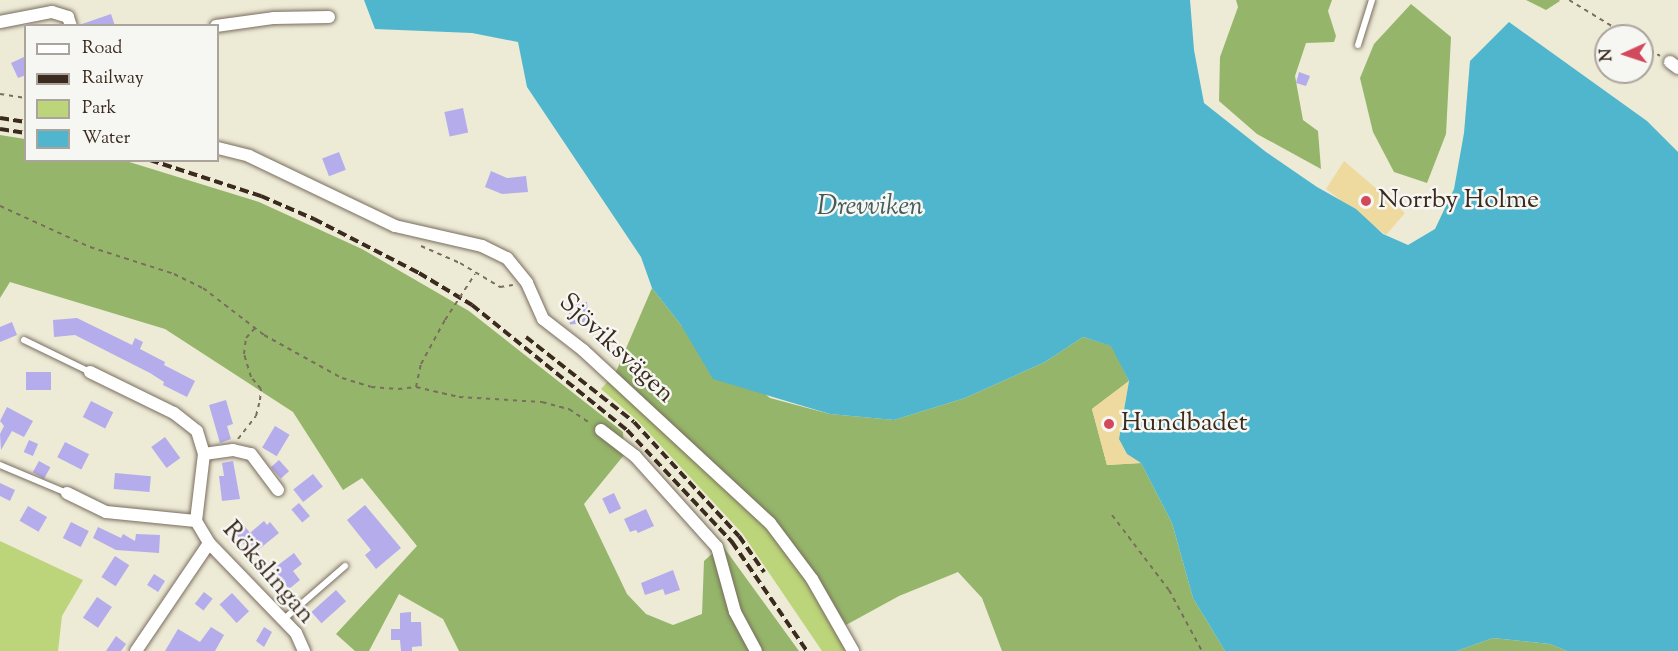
<!DOCTYPE html>
<meta charset="utf-8">
<style>
body{margin:0}
#map{position:relative;width:1678px;height:651px;overflow:hidden;background:#edead6;font-family:"Sorts Mill Goudy",serif}
div>[style]{position:absolute}
.green>*{inset:0;background:#bcd57a}
.forest>*{inset:0;background:#95b66a}
.sand>*{inset:0;background:#eeda9e}
.water>*{inset:0;background:#4fb6cd}
.building>*{inset:0;background:#b5aceb;transform-origin:0 0}
.path>*{height:2px;margin-top:-1px;transform-origin:0;background:repeating-linear-gradient(90deg,#796d5e 0 4.5px,transparent 0 9px)}
.roads{filter:drop-shadow(0 0 2px #796d5e) drop-shadow(0 0 2px #796d5e)}
.lane>*{height:6px;margin:-3px;padding:0 3px;transform-origin:3px;border-radius:3px;background:#fff}
.street>*{height:12px;margin:-6px;padding:0 6px;transform-origin:6px;border-radius:6px;background:#fff}
.rail>*{height:4px;margin-top:-2px;transform-origin:0;background:repeating-linear-gradient(90deg,#3b2a1e 0 9px,transparent 0 13.5px)}
.path-bridge>*{height:2px;margin-top:-1px;transform-origin:0;background:repeating-linear-gradient(90deg,#796d5e 0 4.5px,transparent 0 9px)}
.dots>*{width:16px;height:16px;translate:-50% -50%;box-sizing:border-box;border:3px solid #f6f6f2;border-radius:50%}
span{translate:-50% -50%;white-space:nowrap;text-align:center;line-height:1.15;-webkit-text-stroke:5px #f6f6f2;paint-order:stroke}
.poi-label{font-size:26px;color:#3b2a1e}
.left{translate:0 -50%;text-align:left}
.street-label{font-size:26px;color:#3b2a1e}
.water-label{font-size:27px;color:#425b5b;font-style:italic}
.legend{position:absolute;left:24px;top:24px;width:195px;height:138px;box-sizing:border-box;background:#f6f6f2;border:2px solid #aba49d;margin:0;padding:8px 10px;list-style:none;font-size:18px;color:#3b2a1e}
.legend li{display:flex;align-items:center;gap:12px;height:30px}
.legend b{width:30px;border:2px solid #aba49d}
.north{position:absolute;left:1594px;top:24px;width:60px;height:60px;box-sizing:border-box;background:#f6f6f2;border:2px solid #aba49d;border-radius:50%;rotate:267deg;font-size:16px;font-weight:700;line-height:24px;text-align:center;color:#3b2a1e}
.north::after{content:'';display:block;margin:auto;width:21px;height:27px;background:#d1495b;clip-path:polygon(50% 0,100% 100%,50% 72%,0 100%)}
</style>
<div id="map">
<div class="green">
<div style="clip-path:polygon(610px 379px,767px 524px,809px 581px,847px 651px,822px 651px,742px 533px,637px 420px,601px 389px)"></div>
<div style="clip-path:polygon(0 541px,83px 580px,62px 616px,58px 651px,0 651px)"></div>
</div>
<div class="forest">
<div style="clip-path:polygon(1236px 0,1332px 0,1328px 11px,1336px 36px,1334px 42px,1306px 43px,1295px 76px,1303px 120px,1318px 131px,1321px 169px,1257px 134px,1219px 101px,1220px 57px,1238px 7px)"></div>
<div style="clip-path:polygon(1526px 0,1559px 0,1560px 1px,1546px 10px)"></div>
<div style="clip-path:polygon(1411px 4px,1451px 37px,1446px 134px,1427px 183px,1394px 172px,1373px 132px,1360px 78px,1374px 44px)"></div>
<div style="clip-path:polygon(0 135px,25px 139px,26px 160px,126px 161px,259px 202px,362px 249px,469px 311px,623px 432px,624px 455px,584px 504px,627px 594px,646px 614px,673px 625px,702px 614px,704px 561px,722px 545px,799px 651px,459px 651px,443px 619px,399px 594px,369px 651px,355px 651px,336px 634px,417px 546px,362px 478px,343px 490px,293px 412px,165px 329px,10px 282px,0 298px)"></div>
<div style="clip-path:polygon(652px 288px,681px 325px,770px 398px,830px 414px,894px 420px,965px 398px,1045px 362px,1083px 337px,1112px 346px,1129px 381px,1092px 409px,1107px 465px,1141px 463px,1172px 523px,1193px 598px,1225px 651px,1002px 651px,982px 598px,958px 572px,899px 596px,846px 625px,816px 575px,774px 519px,615px 374px)"></div>
<div style="clip-path:polygon(1493px 638px,1550px 644px,1567px 651px,1457px 651px)"></div>
</div>
<div class="sand">
<div style="clip-path:polygon(1344px 161px,1405px 213px,1386px 235px,1326px 189px)"></div>
<div style="clip-path:polygon(1129px 381px,1119px 439px,1127px 454px,1141px 463px,1107px 465px,1092px 409px)"></div>
</div>
<div class="water">
<div style="clip-path:polygon(364px 0,1190px 0,1194px 50px,1204px 103px,1266px 152px,1317px 187px,1356px 209px,1383px 234px,1408px 245px,1435px 229px,1454px 189px,1464px 133px,1470px 61px,1509px 22px,1647px 121px,1678px 152px,1678px 651px,1567px 651px,1550px 644px,1493px 638px,1457px 651px,1225px 651px,1193px 598px,1172px 523px,1141px 463px,1127px 454px,1119px 439px,1129px 381px,1111px 346px,1083px 337px,1045px 362px,965px 398px,894px 420px,830px 414px,713px 379px,681px 325px,652px 288px,641px 257px,527px 87px,518px 42px,472px 33px,375px 29px)"></div>
</div>
<div class="building">
<div style="clip-path:polygon(111px 14px,115px 26px,83px 26px,82px 24px)"></div>
<div style="clip-path:polygon(26px 56px,26px 75px,18px 78px,11px 63px)"></div>
<div style="clip-path:polygon(1299px 72px,1310px 76px,1306px 86px,1296px 83px)"></div>
<div style="left:463px;top:108px;width:25px;height:19px;rotate:78deg"></div>
<div style="left:339px;top:152px;width:19px;height:18px;rotate:69deg"></div>
<div style="clip-path:polygon(491px 171px,507px 178px,526px 176px,528px 192px,502px 194px,485px 187px)"></div>
<div style="left:587px;top:302px;width:21px;height:19px;rotate:85deg"></div>
<div style="clip-path:polygon(77px 318px,132px 345px,135px 338px,143px 342px,140px 349px,165px 362px,164px 365px,195px 381px,187px 397px,163px 385px,164px 382px,150px 373px,75px 335px,54px 337px,53px 320px)"></div>
<div style="clip-path:polygon(12px 322px,17px 335px,0 342px,0 327px)"></div>
<div style="left:26px;top:372px;width:25px;height:18px"></div>
<div style="clip-path:polygon(226px 400px,233px 424px,227px 426px,231px 439px,220px 443px,209px 405px)"></div>
<div style="left:91px;top:401px;width:25px;height:18px;rotate:27deg"></div>
<div style="clip-path:polygon(7px 407px,33px 421px,24px 437px,12px 431px,1px 450px,0 434px,4px 426px,0 421px)"></div>
<div style="left:275px;top:426px;width:17px;height:25px;rotate:31deg"></div>
<div style="left:165px;top:437px;width:26px;height:17px;rotate:54deg"></div>
<div style="left:29px;top:440px;width:10px;height:13px;rotate:24deg"></div>
<div style="left:65px;top:442px;width:27px;height:17px;rotate:27deg"></div>
<div style="left:279px;top:460px;width:15px;height:11px;rotate:48deg"></div>
<div style="left:39px;top:461px;width:13px;height:13px;rotate:29deg"></div>
<div style="clip-path:polygon(233px 461px,240px 499px,222px 501px,219px 476px,224px 476px,222px 463px)"></div>
<div style="left:115px;top:473px;width:36px;height:16px;rotate:5deg"></div>
<div style="left:313px;top:474px;width:16px;height:25px;rotate:52deg"></div>
<div style="clip-path:polygon(0 483px,15px 490px,10px 501px,0 496px)"></div>
<div style="left:614px;top:493px;width:17px;height:13px;rotate:65deg"></div>
<div style="left:299px;top:503px;width:17px;height:10px;rotate:50deg"></div>
<div style="clip-path:polygon(365px 505px,401px 548px,376px 569px,365px 555px,371px 550px,347px 520px)"></div>
<div style="left:28px;top:506px;width:22px;height:17px;rotate:30deg"></div>
<div style="clip-path:polygon(646px 509px,654px 526px,638px 533px,636px 530px,630px 532px,624px 519px)"></div>
<div style="clip-path:polygon(264px 521px,267px 525px,270px 522px,279px 533px,252px 555px,234px 531px,243px 524px,250px 533px)"></div>
<div style="left:71px;top:522px;width:20px;height:18px;rotate:27deg"></div>
<div style="clip-path:polygon(98px 527px,121px 538px,123px 534px,135px 541px,136px 534px,160px 535px,159px 553px,116px 550px,93px 538px)"></div>
<div style="clip-path:polygon(294px 553px,302px 564px,293px 571px,300px 580px,289px 589px,273px 569px)"></div>
<div style="left:115px;top:556px;width:17px;height:25px;rotate:33deg"></div>
<div style="clip-path:polygon(673px 570px,680px 590px,665px 595px,663px 589px,645px 595px,641px 583px)"></div>
<div style="left:154px;top:574px;width:13px;height:13px;rotate:32deg"></div>
<div style="left:336px;top:590px;width:15px;height:33px;rotate:48deg"></div>
<div style="left:204px;top:592px;width:11px;height:15px;rotate:38deg"></div>
<div style="left:232px;top:593px;width:25px;height:17px;rotate:47deg"></div>
<div style="left:97px;top:597px;width:18px;height:25px;rotate:34deg"></div>
<div style="clip-path:polygon(411px 612px,411px 622px,421px 622px,422px 646px,412px 647px,412px 651px,401px 651px,400px 640px,391px 640px,391px 629px,400px 629px,400px 613px)"></div>
<div style="clip-path:polygon(211px 627px,224px 635px,215px 651px,165px 651px,178px 629px,200px 642px)"></div>
<div style="clip-path:polygon(264px 627px,272px 632px,264px 647px,256px 641px)"></div>
<div style="clip-path:polygon(116px 636px,126px 644px,121px 651px,106px 651px)"></div>
</div>
<div class="path">
<div style="left:1569px;top:0;width:69px;rotate:31.4deg"></div>
<div style="left:1642px;top:45px;width:21px;rotate:31deg"></div>
<div style="left:0;top:94px;width:26px;rotate:9deg"></div>
<div style="left:0;top:206px;width:99px;rotate:24.5deg"></div>
<div style="left:90px;top:247px;width:88px;rotate:17.8deg"></div>
<div style="left:174px;top:274px;width:32px;rotate:26deg"></div>
<div style="left:203px;top:288px;width:77px;rotate:37.6deg"></div>
<div style="left:264px;top:335px;width:89px;rotate:28.9deg"></div>
<div style="left:342px;top:378px;width:30px;rotate:17deg"></div>
<div style="left:371px;top:387px;width:27px;rotate:4deg"></div>
<div style="left:398px;top:389px;width:18px;rotate:-6deg"></div>
<div style="left:416px;top:387px;width:44px;rotate:13.1deg"></div>
<div style="left:459px;top:397px;width:83px;rotate:3.4deg"></div>
<div style="left:542px;top:402px;width:28px;rotate:15deg"></div>
<div style="left:569px;top:409px;width:27px;rotate:34deg"></div>
<div style="left:421px;top:246px;width:43px;rotate:23.6deg"></div>
<div style="left:460px;top:263px;width:47px;rotate:31deg"></div>
<div style="left:500px;top:287px;width:13px;rotate:-9deg"></div>
<div style="left:416px;top:387px;width:24px;rotate:-78deg"></div>
<div style="left:421px;top:364px;width:50px;rotate:-61.4deg"></div>
<div style="left:238px;top:439px;width:29px;rotate:-52deg"></div>
<div style="left:256px;top:416px;width:16px;rotate:-76deg"></div>
<div style="left:260px;top:400px;width:11px;rotate:-85deg"></div>
<div style="left:261px;top:389px;width:16px;rotate:-130deg"></div>
<div style="left:251px;top:377px;width:24px;rotate:-107deg"></div>
<div style="left:244px;top:354px;width:16px;rotate:-83deg"></div>
<div style="left:246px;top:338px;width:13px;rotate:-48deg"></div>
<div style="left:1112px;top:515px;width:94px;rotate:52.8deg"></div>
<div style="left:1169px;top:590px;width:69px;rotate:61.6deg"></div>
</div>
<div class="roads">
<div class="lane">
<div style="left:1358px;top:45px;width:47px;rotate:-72.7deg"></div>
<div style="left:24px;top:340px;width:73px;rotate:25.9deg"></div>
<div style="left:0;top:465px;width:73px;rotate:22.7deg"></div>
<div style="left:284px;top:619px;width:81px;rotate:-41deg"></div>
</div>
<div class="street">
<div style="left:0;top:22px;width:53px;rotate:-10.9deg"></div>
<div style="left:52px;top:12px;width:17px;rotate:17deg"></div>
<div style="left:68px;top:17px;width:9px;rotate:72deg"></div>
<div style="left:216px;top:26px;width:59px;rotate:-7.9deg"></div>
<div style="left:274px;top:18px;width:55px;rotate:-1deg"></div>
<div style="left:1670px;top:62px;width:10px;rotate:37deg"></div>
<div style="left:218px;top:148px;width:32px;rotate:14deg"></div>
<div style="left:249px;top:156px;width:162px;rotate:25.6deg"></div>
<div style="left:395px;top:226px;width:89px;rotate:12.9deg"></div>
<div style="left:482px;top:246px;width:28px;rotate:26deg"></div>
<div style="left:507px;top:258px;width:32px;rotate:51deg"></div>
<div style="left:527px;top:283px;width:39px;rotate:66deg"></div>
<div style="left:543px;top:319px;width:51px;rotate:37.8deg"></div>
<div style="left:583px;top:350px;width:255px;rotate:42.8deg"></div>
<div style="left:770px;top:523px;width:70px;rotate:53.1deg"></div>
<div style="left:812px;top:579px;width:83px;rotate:60.3deg"></div>
<div style="left:90px;top:372px;width:93px;rotate:26deg"></div>
<div style="left:174px;top:413px;width:29px;rotate:38deg"></div>
<div style="left:197px;top:431px;width:24px;rotate:73deg"></div>
<div style="left:204px;top:454px;width:67px;rotate:96.8deg"></div>
<div style="left:196px;top:521px;width:26px;rotate:59deg"></div>
<div style="left:209px;top:543px;width:125px;rotate:46deg"></div>
<div style="left:296px;top:633px;width:20px;rotate:66deg"></div>
<div style="left:601px;top:430px;width:43px;rotate:37.4deg"></div>
<div style="left:635px;top:456px;width:122px;rotate:48deg"></div>
<div style="left:717px;top:547px;width:67px;rotate:74.5deg"></div>
<div style="left:735px;top:612px;width:44px;rotate:61.7deg"></div>
<div style="left:204px;top:454px;width:29px;rotate:-8deg"></div>
<div style="left:233px;top:450px;width:18px;rotate:13deg"></div>
<div style="left:251px;top:454px;width:45px;rotate:53.1deg"></div>
<div style="left:67px;top:493px;width:43px;rotate:26deg"></div>
<div style="left:106px;top:512px;width:90px;rotate:5.7deg"></div>
<div style="left:136px;top:651px;width:130px;rotate:-55.9deg"></div>
</div>
</div>
<div class="rail">
<div style="left:0;top:118px;width:26px;rotate:9deg"></div>
<div style="left:0;top:129px;width:26px;rotate:9deg"></div>
<div style="left:150px;top:160px;width:117px;rotate:18deg"></div>
<div style="left:261px;top:196px;width:58px;rotate:23.5deg"></div>
<div style="left:314px;top:219px;width:118px;rotate:27.2deg"></div>
<div style="left:419px;top:273px;width:62px;rotate:31.1deg"></div>
<div style="left:472px;top:305px;width:199px;rotate:38.9deg"></div>
<div style="left:627px;top:430px;width:154px;rotate:46.8deg"></div>
<div style="left:732px;top:542px;width:132px;rotate:55.5deg"></div>
<div style="left:526px;top:337px;width:137px;rotate:38.2deg"></div>
<div style="left:634px;top:422px;width:155px;rotate:47.4deg"></div>
<div style="left:739px;top:536px;width:44px;rotate:55.2deg"></div>
</div>
<div class="path-bridge">
<div style="left:445px;top:320px;width:55px;rotate:-56.9deg"></div>
</div>
<div class="dots">
<div style="left:1366px;top:201px;background:#d1495b"></div>
<div style="left:1109px;top:424px;background:#d1495b"></div>
</div>
<div class="poi-label">
<span class="left" style="left:1378px;top:201px">Norrby Holme</span>
<span class="left" style="left:1121px;top:424px">Hundbadet</span>
</div>
<div class="street-label">
<span style="left:616px;top:349px;rotate:43deg">Sjöviksvägen</span>
<span style="left:268px;top:573px;rotate:49deg">Rökslingan</span>
</div>
<div class="water-label">
<span style="left:870px;top:208px">Drevviken</span>
</div>
<ul class="legend">
<li><b style="height:8px;background:#fff"></b>Road</li>
<li><b style="height:8px;background:#3b2a1e"></b>Railway</li>
<li><b style="height:16px;background:#bcd57a"></b>Park</li>
<li><b style="height:16px;background:#4fb6cd"></b>Water</li>
</ul>
<div class="north">N</div>
</div>
